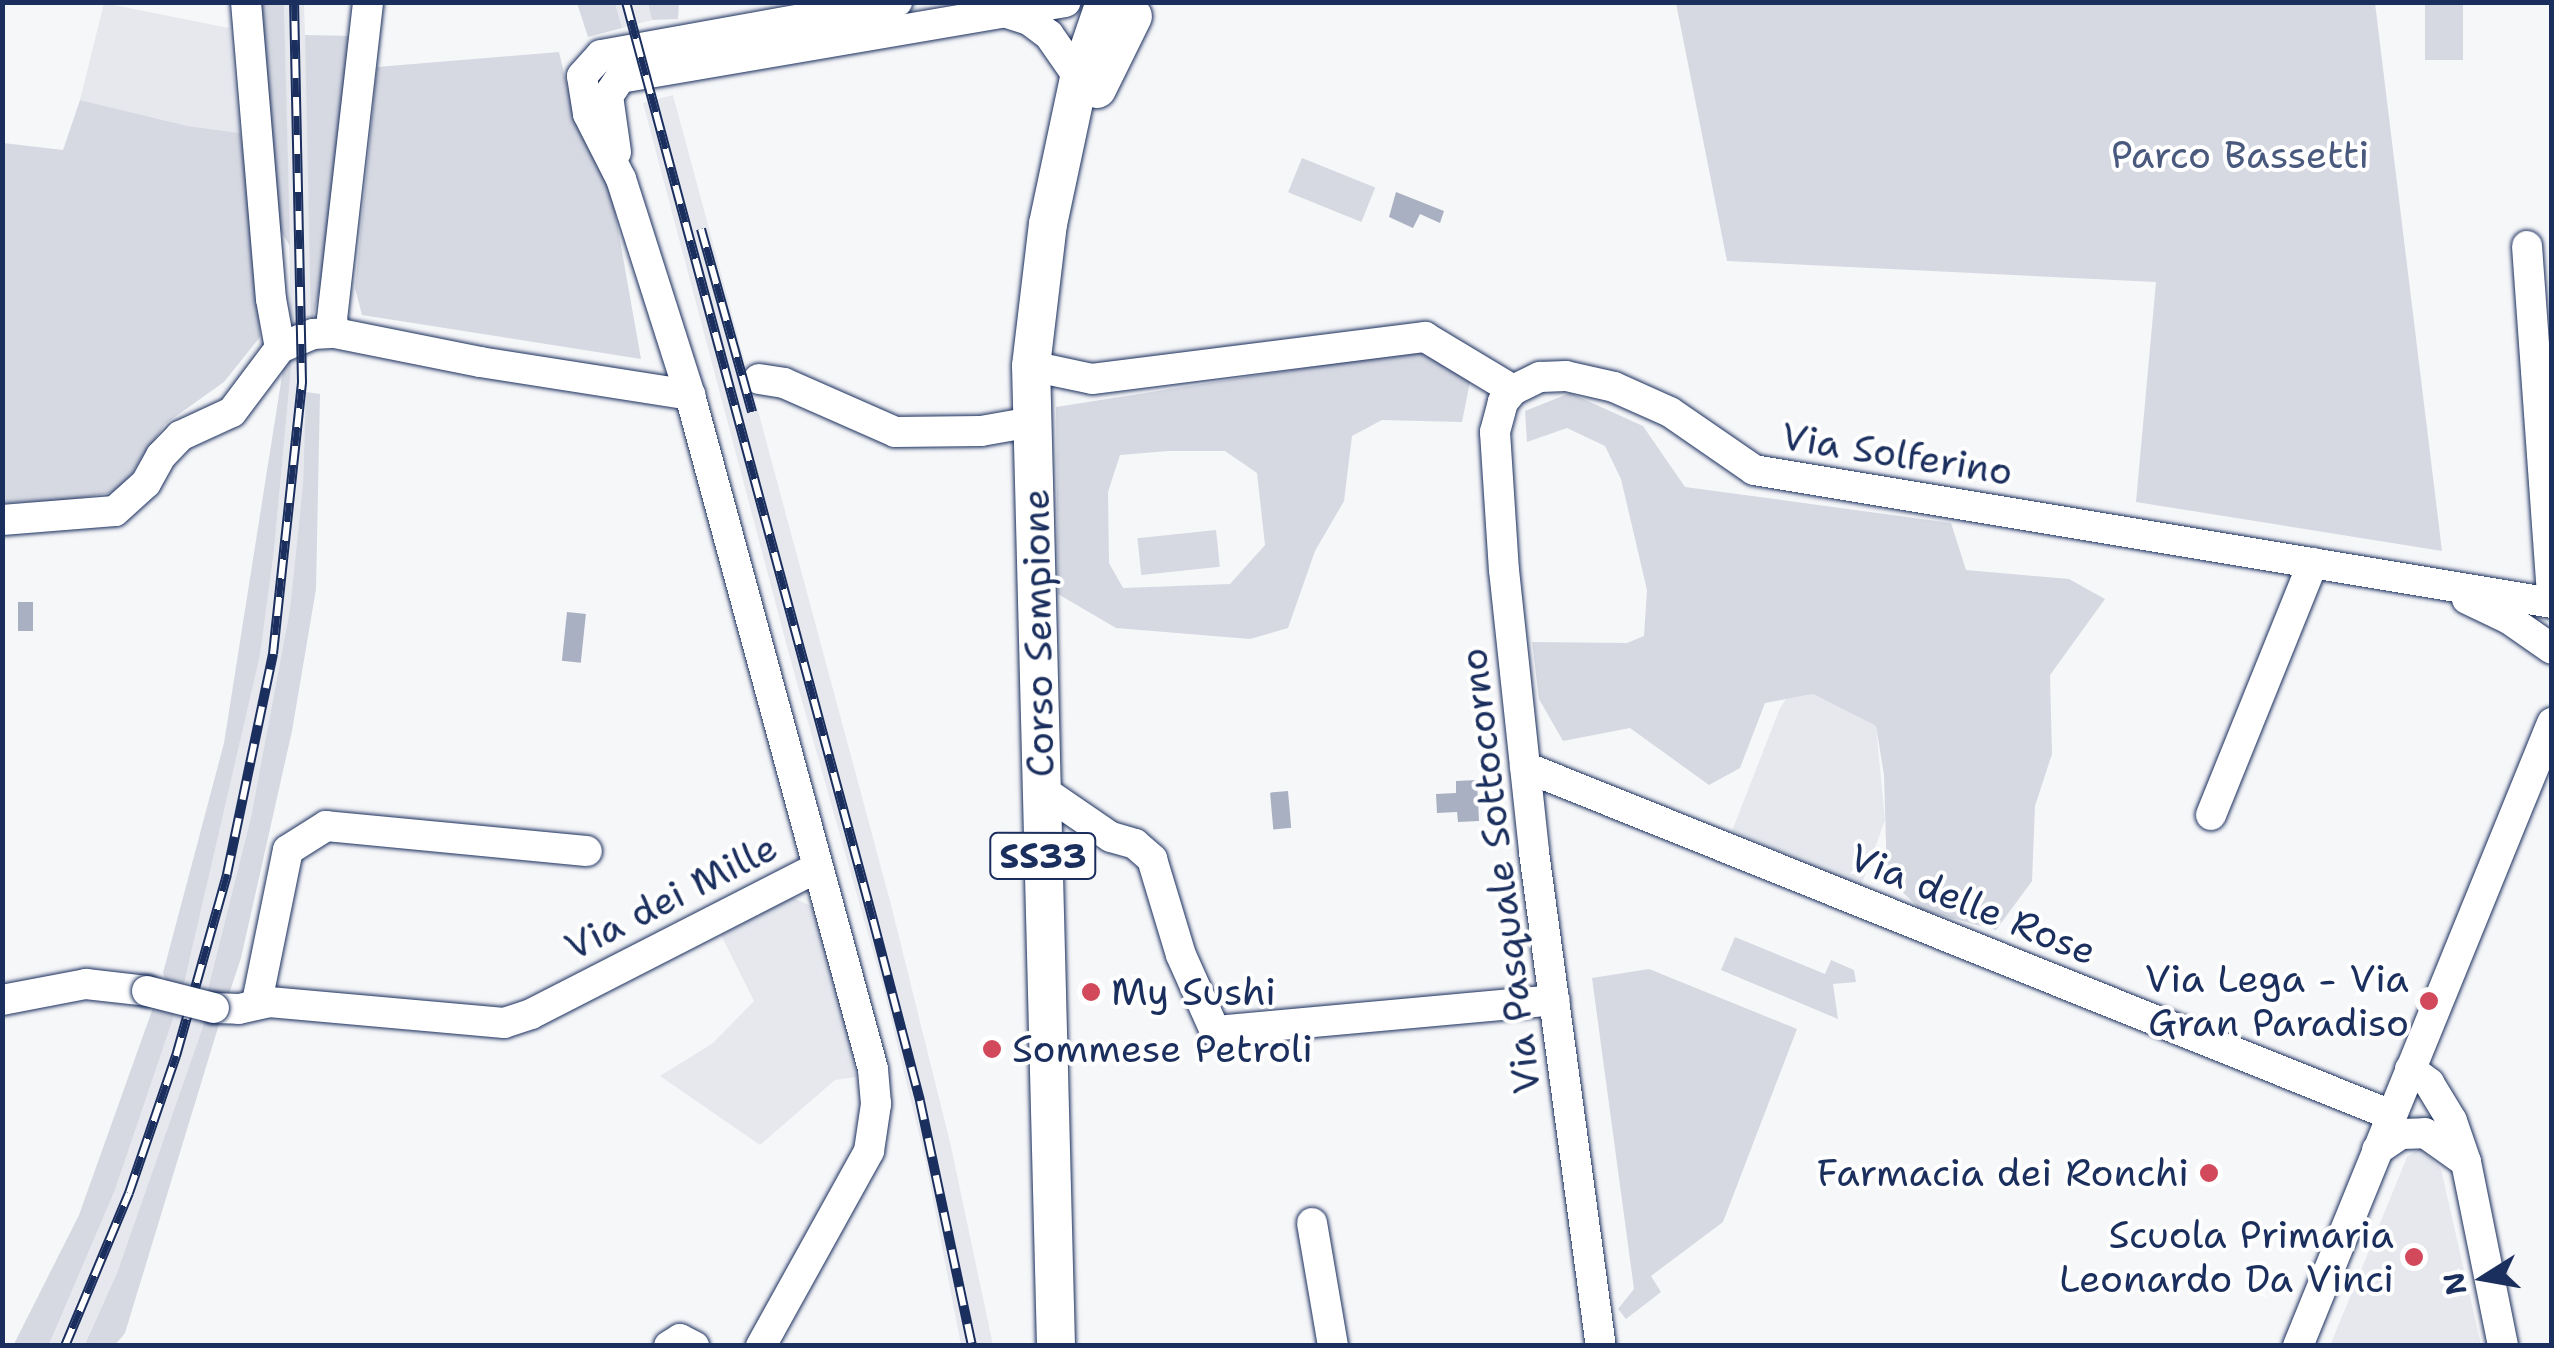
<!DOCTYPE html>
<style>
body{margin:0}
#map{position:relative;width:2554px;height:1348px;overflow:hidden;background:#f6f7f9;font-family:"Shantell Sans",sans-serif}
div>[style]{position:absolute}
.built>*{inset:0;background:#e6e8ee}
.green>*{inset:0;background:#d6d9e2;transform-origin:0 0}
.water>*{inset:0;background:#a9b0c1;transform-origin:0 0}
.roads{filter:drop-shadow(0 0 2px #1b2f5e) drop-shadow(0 0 2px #1b2f5e)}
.minor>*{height:30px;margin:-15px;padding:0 15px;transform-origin:15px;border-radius:15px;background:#fff}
.major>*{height:38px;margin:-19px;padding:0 19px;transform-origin:19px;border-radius:19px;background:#fff}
.rail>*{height:10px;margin-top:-5px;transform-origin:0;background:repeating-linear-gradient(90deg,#fff 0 19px,#1b2f5e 0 38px);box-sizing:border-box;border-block:2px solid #1b2f5e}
.bridges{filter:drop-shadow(0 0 2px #1b2f5e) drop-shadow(0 0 2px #1b2f5e)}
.minor-bridge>*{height:30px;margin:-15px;padding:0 15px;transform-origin:15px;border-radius:15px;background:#fff}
.dots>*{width:28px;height:28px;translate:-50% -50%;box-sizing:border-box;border:5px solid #fff;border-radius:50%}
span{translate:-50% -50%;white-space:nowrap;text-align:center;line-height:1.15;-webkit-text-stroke:8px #fff;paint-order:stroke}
.shield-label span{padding:2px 8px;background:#fff;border:2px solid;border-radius:8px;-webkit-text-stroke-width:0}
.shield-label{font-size:35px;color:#1b2f5e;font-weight:700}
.park-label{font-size:38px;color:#4a5a7f}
.street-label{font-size:38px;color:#1b2f5e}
.poi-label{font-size:38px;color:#1b2f5e}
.right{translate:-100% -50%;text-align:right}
.left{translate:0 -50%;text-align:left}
.frame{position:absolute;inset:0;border:5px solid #1b2f5e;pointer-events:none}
.north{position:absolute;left:2434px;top:1228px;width:100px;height:100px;-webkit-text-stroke:8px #fff;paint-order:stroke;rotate:259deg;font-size:28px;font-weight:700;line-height:40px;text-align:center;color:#1b2f5e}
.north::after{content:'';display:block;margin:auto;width:35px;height:45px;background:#1b2f5e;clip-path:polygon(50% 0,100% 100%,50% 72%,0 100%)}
</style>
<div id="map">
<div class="built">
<div style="clip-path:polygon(104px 3px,229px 28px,240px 133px,188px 126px,80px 100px)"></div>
<div style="clip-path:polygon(284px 3px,304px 3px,311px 238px,311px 325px,291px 329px)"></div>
<div style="clip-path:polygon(615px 3px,648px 3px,652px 20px,622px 28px)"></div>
<div style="clip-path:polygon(673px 95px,890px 901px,950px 1142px,993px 1345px,961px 1345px,926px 1163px,885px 994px,793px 669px,643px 103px)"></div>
<div style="clip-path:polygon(308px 350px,303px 484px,290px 609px,251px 817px,207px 993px,183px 988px,260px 654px,274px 551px,292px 357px)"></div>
<div style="clip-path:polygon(1813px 694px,1876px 726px,1885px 820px,1861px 886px,1732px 831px,1780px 708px,1786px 699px)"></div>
<div style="clip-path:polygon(791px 897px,820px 910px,845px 1003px,856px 1077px,835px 1080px,760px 1145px,660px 1076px,713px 1043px,754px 1001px,721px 935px)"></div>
<div style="clip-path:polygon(176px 1010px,206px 1018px,117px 1273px,84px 1345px,49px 1346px,115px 1190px)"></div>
<div style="clip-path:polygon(2420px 1148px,2441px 1169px,2481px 1345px,2330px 1346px,2407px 1157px)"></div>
</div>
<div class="green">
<div style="clip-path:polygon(258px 3px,284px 3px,290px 246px,278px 227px)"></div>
<div style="clip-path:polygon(577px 3px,615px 3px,622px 28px,588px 37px)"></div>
<div style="clip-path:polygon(648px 3px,679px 3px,678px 19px,652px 20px)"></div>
<div style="clip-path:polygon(1676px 3px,2375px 3px,2442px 551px,2136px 502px,2156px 282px,1727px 261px)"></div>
<div style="left:2425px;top:3px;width:38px;height:57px"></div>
<div style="clip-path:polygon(305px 35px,355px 36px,328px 257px,311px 325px)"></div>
<div style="clip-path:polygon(559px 52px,568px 90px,609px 178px,641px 359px,362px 315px,355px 288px,377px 67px)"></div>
<div style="clip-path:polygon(80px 100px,188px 126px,240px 133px,254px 219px,260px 337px,224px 382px,165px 424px,120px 491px,68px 500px,3px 503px,3px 143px,63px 150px)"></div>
<div style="left:1302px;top:158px;width:79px;height:37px;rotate:22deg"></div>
<div style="clip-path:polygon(evenodd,1432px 348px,1470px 382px,1462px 422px,1382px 420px,1352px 436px,1344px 501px,1315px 551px,1288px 628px,1250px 639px,1116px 628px,1058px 594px,1056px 407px,1432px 348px,1168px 451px,1225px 451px,1257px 473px,1265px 545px,1230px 584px,1123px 588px,1109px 563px,1108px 492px,1120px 455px,1168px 451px)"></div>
<div style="clip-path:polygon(292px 357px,274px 551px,260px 655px,183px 988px,166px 982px,163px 973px,224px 743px,284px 363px)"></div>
<div style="clip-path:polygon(306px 392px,320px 394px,316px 589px,292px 731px,241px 958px,227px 1000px,207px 993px,251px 817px,290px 609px,303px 484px)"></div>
<div style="clip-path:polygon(1570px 393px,1643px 426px,1685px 487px,1951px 523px,1966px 570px,2069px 579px,2105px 599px,2050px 675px,2052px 754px,2035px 806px,2032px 881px,1996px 930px,1921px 910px,1887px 877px,1884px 775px,1876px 726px,1813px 694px,1765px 703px,1740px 768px,1709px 785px,1630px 728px,1563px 741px,1539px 699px,1532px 642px,1627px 643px,1644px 636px,1647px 590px,1621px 479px,1605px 446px,1567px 428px,1527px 442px,1525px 411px)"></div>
<div style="left:1216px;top:530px;width:37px;height:79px;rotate:84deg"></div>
<div style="clip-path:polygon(1735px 937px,1825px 974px,1831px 960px,1854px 970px,1856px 982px,1833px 984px,1838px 1019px,1721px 970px)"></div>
<div style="clip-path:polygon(1649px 969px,1797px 1029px,1723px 1222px,1651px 1276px,1661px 1292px,1626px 1319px,1618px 1309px,1634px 1289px,1592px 978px)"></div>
<div style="clip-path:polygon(154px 1005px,176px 1010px,115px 1190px,49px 1345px,13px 1346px,79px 1215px)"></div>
<div style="clip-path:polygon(206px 1018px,220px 1021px,125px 1333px,115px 1345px,84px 1346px,117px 1273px)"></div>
</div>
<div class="water">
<div style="clip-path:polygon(1396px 192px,1444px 211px,1440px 223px,1420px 214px,1413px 228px,1389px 217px)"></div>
<div style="left:18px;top:602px;width:15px;height:29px"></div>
<div style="left:567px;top:612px;width:19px;height:49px;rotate:6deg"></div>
<div style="clip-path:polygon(1477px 780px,1479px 821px,1458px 822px,1457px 812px,1437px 813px,1436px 794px,1456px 793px,1456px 781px)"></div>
<div style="left:1288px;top:791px;width:37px;height:18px;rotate:85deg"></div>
</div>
<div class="roads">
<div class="minor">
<div style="left:246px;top:2px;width:298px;rotate:85.2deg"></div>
<div style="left:271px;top:299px;width:50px;rotate:79.6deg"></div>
<div style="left:1004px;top:12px;width:26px;rotate:18deg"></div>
<div style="left:1029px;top:20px;width:25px;rotate:37deg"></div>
<div style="left:1049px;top:35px;width:52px;rotate:55.1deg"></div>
<div style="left:616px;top:152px;width:57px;rotate:-98.1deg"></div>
<div style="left:608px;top:96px;width:22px;rotate:-56deg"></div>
<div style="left:620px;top:78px;width:452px;rotate:-9.7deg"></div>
<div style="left:2527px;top:246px;width:348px;rotate:85.9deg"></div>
<div style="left:335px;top:333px;width:14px;rotate:-102deg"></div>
<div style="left:332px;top:319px;width:319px;rotate:-83.5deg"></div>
<div style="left:1031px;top:366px;width:62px;rotate:12deg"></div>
<div style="left:1092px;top:379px;width:336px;rotate:-7.2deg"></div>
<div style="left:1425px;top:337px;width:103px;rotate:31.1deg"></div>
<div style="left:1513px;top:390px;width:30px;rotate:-26deg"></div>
<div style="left:1540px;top:377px;width:26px;rotate:-2deg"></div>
<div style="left:1566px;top:376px;width:49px;rotate:12.9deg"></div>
<div style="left:1614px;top:387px;width:61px;rotate:24.1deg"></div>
<div style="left:1670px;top:412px;width:102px;rotate:34.6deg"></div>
<div style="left:1754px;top:470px;width:809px;rotate:9.46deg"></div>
<div style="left:759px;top:379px;width:25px;rotate:9deg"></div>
<div style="left:784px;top:383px;width:121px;rotate:23.8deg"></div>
<div style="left:895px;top:432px;width:86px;rotate:-0.7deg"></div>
<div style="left:981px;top:431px;width:52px;rotate:-10deg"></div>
<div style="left:1513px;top:390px;width:16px;rotate:130deg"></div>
<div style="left:1503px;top:402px;width:31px;rotate:105deg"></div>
<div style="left:1495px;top:432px;width:138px;rotate:86.3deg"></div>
<div style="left:1504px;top:570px;width:284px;rotate:83.9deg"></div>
<div style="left:1534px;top:852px;width:499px;rotate:82.3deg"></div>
<div style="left:2px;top:520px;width:113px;rotate:-4.6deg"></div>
<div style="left:115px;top:511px;width:42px;rotate:-42.1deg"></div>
<div style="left:146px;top:483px;width:31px;rotate:-61deg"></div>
<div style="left:161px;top:456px;width:28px;rotate:-46deg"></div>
<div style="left:180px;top:436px;width:57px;rotate:-24.8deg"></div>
<div style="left:232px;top:412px;width:80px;rotate:-53.1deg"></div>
<div style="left:280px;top:348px;width:36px;rotate:-23deg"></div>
<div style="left:313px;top:334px;width:22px;rotate:-3deg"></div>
<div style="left:335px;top:333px;width:148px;rotate:11.3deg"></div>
<div style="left:480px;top:362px;width:213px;rotate:8.9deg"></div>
<div style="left:2467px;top:599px;width:47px;rotate:25.5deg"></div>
<div style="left:2509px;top:619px;width:52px;rotate:34.9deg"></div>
<div style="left:1525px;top:767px;width:933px;rotate:21.89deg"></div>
<div style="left:1042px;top:790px;width:83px;rotate:34.3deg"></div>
<div style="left:1111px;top:837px;width:25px;rotate:16deg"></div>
<div style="left:1135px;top:844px;width:23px;rotate:41deg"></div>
<div style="left:1152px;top:859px;width:100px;rotate:73.2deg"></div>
<div style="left:1181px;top:955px;width:83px;rotate:65.9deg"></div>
<div style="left:1215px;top:1031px;width:341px;rotate:-5.2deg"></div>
<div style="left:2211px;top:815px;width:272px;rotate:-68deg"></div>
<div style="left:2px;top:1000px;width:86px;rotate:-10.8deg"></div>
<div style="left:86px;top:984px;width:61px;rotate:6.5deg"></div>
<div style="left:257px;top:1002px;width:155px;rotate:-78.5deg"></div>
<div style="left:288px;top:850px;width:45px;rotate:-32.3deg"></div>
<div style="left:326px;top:826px;width:262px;rotate:5.5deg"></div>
<div style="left:214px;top:1008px;width:25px;rotate:2deg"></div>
<div style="left:239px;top:1009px;width:31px;rotate:-13deg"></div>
<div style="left:269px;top:1002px;width:236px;rotate:5.1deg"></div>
<div style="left:504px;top:1023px;width:28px;rotate:-18deg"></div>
<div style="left:531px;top:1014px;width:322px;rotate:-27.1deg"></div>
<div style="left:2410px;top:1069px;width:24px;rotate:36deg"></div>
<div style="left:2429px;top:1083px;width:44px;rotate:58.8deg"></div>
<div style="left:2452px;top:1121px;width:43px;rotate:71.1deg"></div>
<div style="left:2466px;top:1162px;width:188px;rotate:78.6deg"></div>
<div style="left:2377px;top:1150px;width:29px;rotate:-34deg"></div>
<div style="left:2401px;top:1134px;width:24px;rotate:-2deg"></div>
<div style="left:2425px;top:1133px;width:50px;rotate:35.3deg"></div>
<div style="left:1312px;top:1223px;width:125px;rotate:80.3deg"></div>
<div style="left:669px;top:1346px;width:13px;rotate:-32deg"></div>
<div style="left:680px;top:1339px;width:16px;rotate:27deg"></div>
<div style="left:761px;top:1346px;width:223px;rotate:-61deg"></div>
<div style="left:869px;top:1151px;width:48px;rotate:-81.5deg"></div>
<div style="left:876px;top:1104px;width:35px;rotate:-95deg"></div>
<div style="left:873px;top:1069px;width:698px;rotate:-105.19deg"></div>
<div style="left:690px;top:395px;width:227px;rotate:-107.7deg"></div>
<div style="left:621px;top:179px;width:73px;rotate:-116.9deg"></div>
<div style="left:588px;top:114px;width:38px;rotate:-99deg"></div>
<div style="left:582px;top:76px;width:28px;rotate:-48deg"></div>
<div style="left:601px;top:55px;width:301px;rotate:-10.2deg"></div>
<div style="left:2298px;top:1346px;width:673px;rotate:-67.82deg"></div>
</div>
<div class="major">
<div style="left:1097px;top:89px;width:81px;rotate:-63.7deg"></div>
<div style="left:1056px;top:1346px;width:980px;rotate:-91.46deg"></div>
<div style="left:1031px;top:366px;width:143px;rotate:-83.2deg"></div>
<div style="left:1048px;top:224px;width:149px;rotate:-78deg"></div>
<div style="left:1079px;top:78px;width:80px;rotate:-71.1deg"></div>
</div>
</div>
<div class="rail">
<div style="left:626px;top:2px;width:951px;rotate:74.94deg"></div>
<div style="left:873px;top:920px;width:187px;rotate:75.4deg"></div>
<div style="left:920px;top:1101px;width:250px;rotate:78deg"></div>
<div style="left:701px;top:229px;width:190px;rotate:74.4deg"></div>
<div style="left:65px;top:1346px;width:166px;rotate:-67.3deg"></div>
<div style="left:129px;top:1193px;width:145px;rotate:-71.1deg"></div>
<div style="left:176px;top:1056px;width:189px;rotate:-74.3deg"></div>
<div style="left:227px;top:874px;width:225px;rotate:-78.2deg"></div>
<div style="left:273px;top:654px;width:274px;rotate:-83.9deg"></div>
<div style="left:302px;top:382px;width:380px;rotate:-91.2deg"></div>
</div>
<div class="bridges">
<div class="minor-bridge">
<div style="left:147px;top:991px;width:69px;rotate:14.2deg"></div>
</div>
</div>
<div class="dots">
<div style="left:1091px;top:992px;background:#d1495b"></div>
<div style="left:2429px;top:1001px;background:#d1495b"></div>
<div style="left:992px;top:1049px;background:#d1495b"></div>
<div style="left:2209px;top:1173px;background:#d1495b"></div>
<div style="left:2414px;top:1257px;background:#d1495b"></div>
</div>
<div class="shield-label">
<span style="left:1043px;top:856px">SS33</span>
</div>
<div class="park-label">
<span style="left:2240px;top:155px">Parco Bassetti</span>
</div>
<div class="street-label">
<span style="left:1897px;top:454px;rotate:9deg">Via Solferino</span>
<span style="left:1038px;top:633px;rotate:-91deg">Corso Sempione</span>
<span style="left:1500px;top:871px;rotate:-97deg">Via Pasquale Sottocorno</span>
<span style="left:671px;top:897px;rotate:-27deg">Via dei Mille</span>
<span style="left:1973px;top:904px;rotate:22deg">Via delle Rose</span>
</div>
<div class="poi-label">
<span class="right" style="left:2409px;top:1001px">Via Lega - Via<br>Gran Paradiso</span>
<span class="left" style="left:1111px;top:992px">My Sushi</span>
<span class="left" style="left:1012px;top:1049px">Sommese Petroli</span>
<span class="right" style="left:2189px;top:1173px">Farmacia dei Ronchi</span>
<span class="right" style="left:2394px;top:1257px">Scuola Primaria<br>Leonardo Da Vinci</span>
</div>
<div class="frame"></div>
<div class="north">N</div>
</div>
